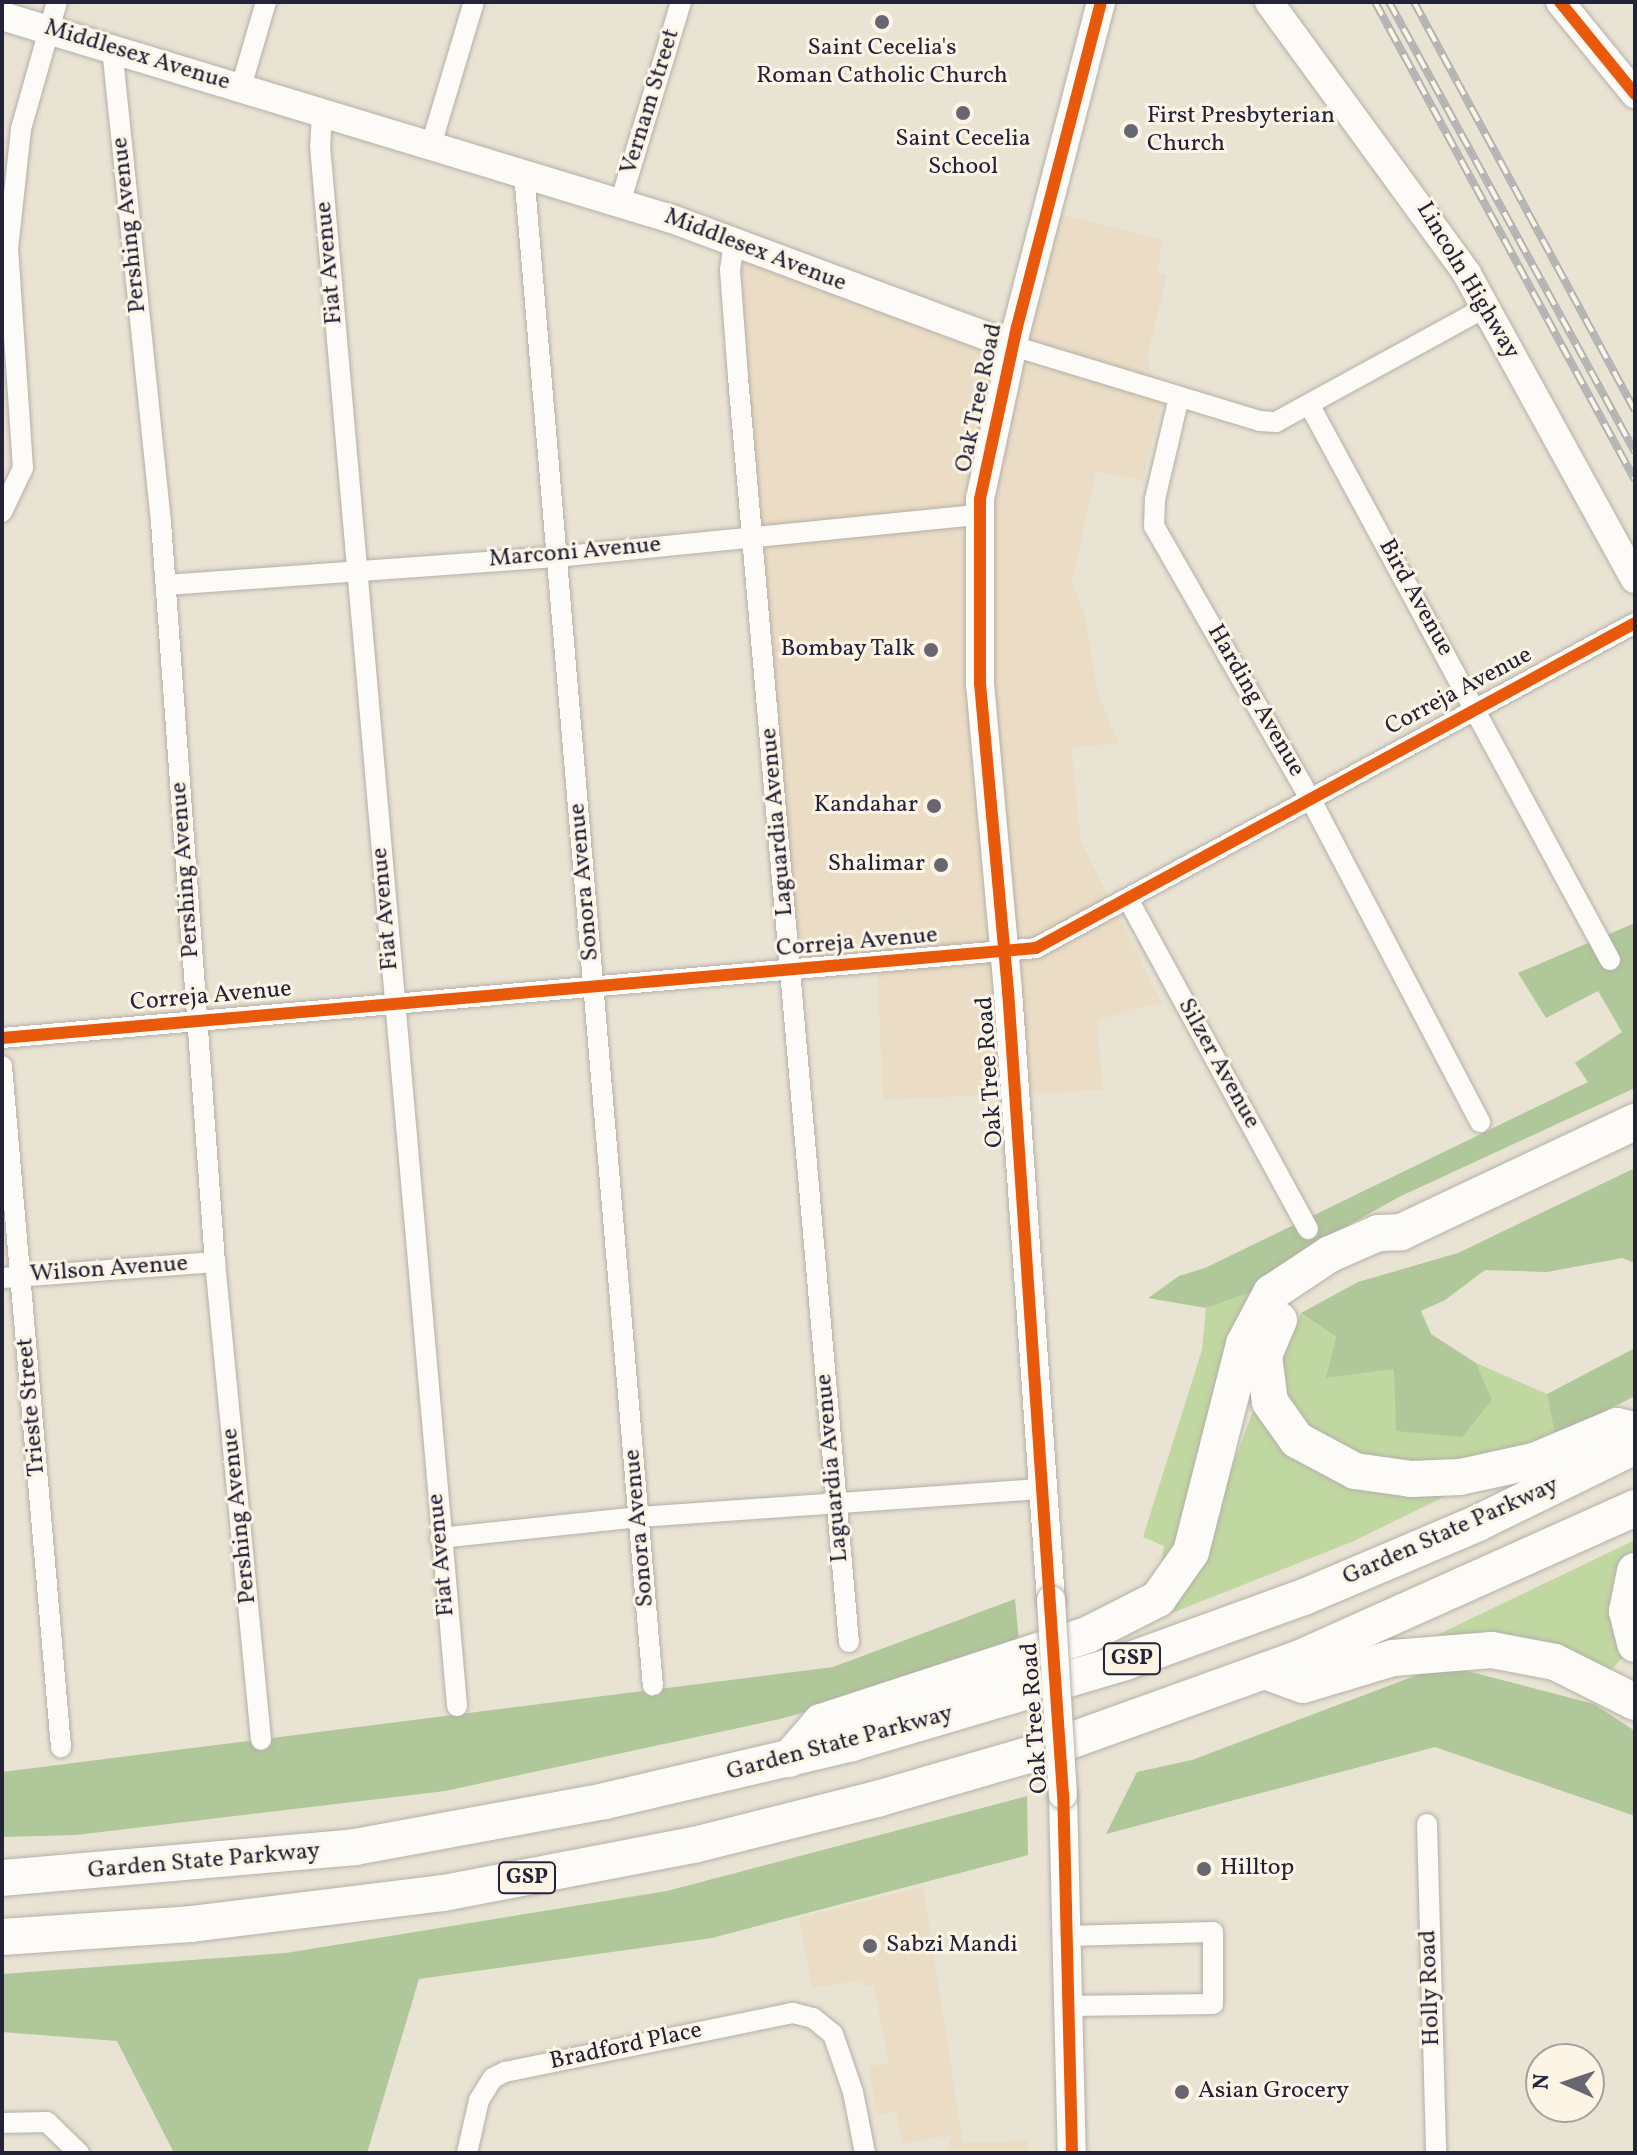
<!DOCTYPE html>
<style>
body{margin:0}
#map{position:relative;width:1637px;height:2155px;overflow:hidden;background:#e9e3d3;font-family:Vollkorn,serif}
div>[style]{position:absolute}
.built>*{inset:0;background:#ebdcc5}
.green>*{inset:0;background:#c1d7a2}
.forest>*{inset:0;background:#afc799}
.roads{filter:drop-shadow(0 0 2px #b4b0a8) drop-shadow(0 0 2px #b4b0a8)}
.street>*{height:20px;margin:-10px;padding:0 10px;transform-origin:10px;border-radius:10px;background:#fcfbf8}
.secondary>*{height:28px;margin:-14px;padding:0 14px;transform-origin:14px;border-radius:14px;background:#fcfbf8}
.highway>*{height:36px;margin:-18px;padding:0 18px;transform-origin:18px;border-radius:18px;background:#fcfbf8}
.rail>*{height:8px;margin-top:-4px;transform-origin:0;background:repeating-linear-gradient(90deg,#fcf5e5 0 15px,#b3b3b4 0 30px);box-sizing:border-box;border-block:2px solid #b3b3b4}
.bridges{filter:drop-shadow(0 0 2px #b4b0a8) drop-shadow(0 0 2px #b4b0a8)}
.secondary-bridge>*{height:28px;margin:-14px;padding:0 14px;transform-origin:14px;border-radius:14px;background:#fcfbf8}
.cycleway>*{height:12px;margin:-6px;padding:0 6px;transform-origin:6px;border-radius:6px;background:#e8590c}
.dots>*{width:22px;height:22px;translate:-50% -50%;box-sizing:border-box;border:4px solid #fcf5e5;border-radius:50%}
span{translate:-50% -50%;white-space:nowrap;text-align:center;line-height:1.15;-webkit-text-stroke:6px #fcf5e5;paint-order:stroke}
.shield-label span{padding:2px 6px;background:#fcf5e5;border:2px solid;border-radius:6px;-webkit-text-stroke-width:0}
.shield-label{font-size:22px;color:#22223b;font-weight:700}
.poi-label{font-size:24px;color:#22223b}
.left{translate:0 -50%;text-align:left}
.right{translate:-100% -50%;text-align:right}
.street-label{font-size:24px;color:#22223b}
.frame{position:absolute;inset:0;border:4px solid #22223b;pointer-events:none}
.north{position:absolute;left:1525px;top:2043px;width:80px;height:80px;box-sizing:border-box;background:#fcf5e5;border:2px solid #a5a1a1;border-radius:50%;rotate:273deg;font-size:22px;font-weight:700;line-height:32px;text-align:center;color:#22223b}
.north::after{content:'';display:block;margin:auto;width:28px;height:36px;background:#686670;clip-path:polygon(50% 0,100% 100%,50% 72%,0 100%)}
</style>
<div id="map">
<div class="built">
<div style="clip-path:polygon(1046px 210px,1162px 240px,1158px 274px,1167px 275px,1147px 357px,1161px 404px,1143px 480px,1096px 472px,1072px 581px,1085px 616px,1098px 694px,1119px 743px,1071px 748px,1081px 841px,1162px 1003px,1097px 1020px,1103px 1090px,883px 1100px,877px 962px,791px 970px,731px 255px,1013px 346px)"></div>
<div style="clip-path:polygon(923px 1887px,963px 2143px,1028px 2140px,1028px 2153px,945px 2153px,954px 2134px,903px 2144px,896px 2112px,876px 2114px,869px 2066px,889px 2063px,874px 1985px,864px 1987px,862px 1980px,812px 1988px,799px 1918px)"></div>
</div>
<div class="green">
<div style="clip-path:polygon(1262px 1288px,1185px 1530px,1161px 1566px,1164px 1546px,1143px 1537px,1202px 1350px,1206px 1308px)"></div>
<div style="clip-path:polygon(1301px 1313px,1336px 1337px,1327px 1378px,1395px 1368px,1492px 1400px,1476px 1363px,1547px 1394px,1555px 1436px,1468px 1462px,1373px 1464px,1294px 1420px,1278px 1367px)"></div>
<div style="clip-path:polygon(1253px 1411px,1269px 1425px,1460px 1489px,1354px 1541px,1159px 1618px,1226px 1483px)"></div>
<div style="clip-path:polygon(1635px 1540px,1635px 1551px,1627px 1560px,1627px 1653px,1605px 1676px,1443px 1640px,1439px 1634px)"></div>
</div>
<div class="forest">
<div style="clip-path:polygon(1635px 923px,1635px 1088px,1399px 1197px,1329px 1236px,1262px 1288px,1206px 1308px,1148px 1298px,1179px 1276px,1205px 1268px,1588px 1082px,1575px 1063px,1622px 1032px,1598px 991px,1546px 1018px,1518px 973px)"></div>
<div style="clip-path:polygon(1635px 1168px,1635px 1263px,1622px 1258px,1547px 1272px,1485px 1270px,1445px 1300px,1421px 1311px,1431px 1334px,1476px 1363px,1492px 1400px,1462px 1437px,1396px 1431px,1394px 1369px,1326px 1378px,1336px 1337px,1301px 1313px,1358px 1282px,1458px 1253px)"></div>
<div style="clip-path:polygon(1635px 1348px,1635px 1396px,1555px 1436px,1547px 1394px)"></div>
<div style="clip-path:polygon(1015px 1599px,1020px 1652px,780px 1719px,445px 1791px,76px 1835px,2px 1837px,2px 1772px,833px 1667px)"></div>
<div style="clip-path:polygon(1444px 1665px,1594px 1704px,1635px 1731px,1635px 1816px,1435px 1747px,1106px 1834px,1137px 1772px,1192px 1760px)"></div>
<div style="clip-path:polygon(1027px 1796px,1028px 1855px,712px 1938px,419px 1979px,367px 2153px,174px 2153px,117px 2041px,2px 2032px,2px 1974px,286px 1953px,667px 1891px)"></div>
</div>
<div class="roads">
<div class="street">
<div style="left:112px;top:48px;width:477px;rotate:84.1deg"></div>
<div style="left:161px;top:522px;width:742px;rotate:85.83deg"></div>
<div style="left:215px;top:1262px;width:480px;rotate:84.5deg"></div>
<div style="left:241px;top:87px;width:89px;rotate:-73.6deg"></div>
<div style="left:322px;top:112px;width:34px;rotate:93deg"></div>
<div style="left:320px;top:146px;width:1566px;rotate:84.98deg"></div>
<div style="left:431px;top:145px;width:149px;rotate:-73.3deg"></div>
<div style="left:524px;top:173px;width:1518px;rotate:85.13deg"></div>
<div style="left:620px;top:203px;width:210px;rotate:-73.1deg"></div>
<div style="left:734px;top:242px;width:28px;rotate:98deg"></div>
<div style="left:730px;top:270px;width:107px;rotate:85.7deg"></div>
<div style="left:738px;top:377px;width:1270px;rotate:84.99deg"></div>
<div style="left:1013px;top:346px;width:258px;rotate:16.9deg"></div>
<div style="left:1260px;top:421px;width:16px;rotate:4deg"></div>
<div style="left:1276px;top:422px;width:239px;rotate:-28.7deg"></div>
<div style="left:1179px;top:397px;width:105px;rotate:103.2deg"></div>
<div style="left:1155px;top:499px;width:27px;rotate:92deg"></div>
<div style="left:1154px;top:526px;width:314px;rotate:60.2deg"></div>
<div style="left:1310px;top:798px;width:366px;rotate:62.3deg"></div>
<div style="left:1310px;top:406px;width:630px;rotate:61.56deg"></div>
<div style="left:2px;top:512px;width:49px;rotate:-64.5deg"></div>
<div style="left:23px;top:468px;width:220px;rotate:-93.9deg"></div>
<div style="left:8px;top:249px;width:121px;rotate:-83.8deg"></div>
<div style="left:21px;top:129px;width:132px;rotate:-74.2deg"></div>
<div style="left:166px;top:585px;width:391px;rotate:-4.1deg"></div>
<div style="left:556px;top:557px;width:430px;rotate:-5.7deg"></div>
<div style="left:1128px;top:899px;width:376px;rotate:61.4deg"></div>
<div style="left:2px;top:1038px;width:1038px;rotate:-4.97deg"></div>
<div style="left:1036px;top:948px;width:681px;rotate:-28.48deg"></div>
<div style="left:2px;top:1066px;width:684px;rotate:85.05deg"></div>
<div style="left:2px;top:1278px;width:214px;rotate:-4.3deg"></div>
<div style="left:440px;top:1538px;width:200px;rotate:-6deg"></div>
<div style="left:639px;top:1517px;width:406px;rotate:-4deg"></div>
<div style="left:1427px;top:1824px;width:329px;rotate:88.4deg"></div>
<div style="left:1066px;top:1936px;width:147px;rotate:-1.6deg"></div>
<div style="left:1213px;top:1932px;width:72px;rotate:90deg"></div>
<div style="left:1213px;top:2004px;width:145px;rotate:179.2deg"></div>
<div style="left:2px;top:2123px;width:45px;rotate:-1.3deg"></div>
<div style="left:47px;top:2122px;width:45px;rotate:44.1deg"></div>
<div style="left:467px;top:2153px;width:54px;rotate:-77.2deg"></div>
<div style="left:479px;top:2100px;width:26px;rotate:-58deg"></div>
<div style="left:493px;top:2078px;width:13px;rotate:-27deg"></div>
<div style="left:505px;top:2072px;width:294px;rotate:-11.6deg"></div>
<div style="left:793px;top:2013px;width:21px;rotate:14deg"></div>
<div style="left:813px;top:2018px;width:26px;rotate:39deg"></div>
<div style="left:833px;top:2034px;width:61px;rotate:71deg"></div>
<div style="left:853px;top:2092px;width:62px;rotate:78.9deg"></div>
</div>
<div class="secondary">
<div style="left:1269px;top:2px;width:336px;rotate:53.9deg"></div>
<div style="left:1467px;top:274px;width:348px;rotate:61.2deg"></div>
<div style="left:1560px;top:2px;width:119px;rotate:50.8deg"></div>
<div style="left:2px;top:16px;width:700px;rotate:16.86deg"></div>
<div style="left:672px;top:219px;width:364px;rotate:20.4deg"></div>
<div style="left:1051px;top:1600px;width:611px;rotate:-94.04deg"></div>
<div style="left:1008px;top:991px;width:308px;rotate:-95.2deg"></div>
<div style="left:980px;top:684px;width:185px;rotate:-90deg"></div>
<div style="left:980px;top:499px;width:176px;rotate:-77.9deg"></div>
<div style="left:1017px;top:327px;width:336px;rotate:-75.5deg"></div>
<div style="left:1063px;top:1795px;width:358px;rotate:88.6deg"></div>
</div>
<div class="highway">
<div style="left:1279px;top:1320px;width:39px;rotate:113deg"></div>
<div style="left:1264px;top:1356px;width:46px;rotate:82.6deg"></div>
<div style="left:1270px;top:1402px;width:47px;rotate:54.6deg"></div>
<div style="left:1297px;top:1440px;width:66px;rotate:28.1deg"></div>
<div style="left:1355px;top:1471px;width:57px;rotate:8.1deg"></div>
<div style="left:1411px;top:1479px;width:49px;rotate:-2.3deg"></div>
<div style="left:1460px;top:1477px;width:76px;rotate:-12.2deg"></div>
<div style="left:1534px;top:1461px;width:90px;rotate:-22.9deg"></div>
<div style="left:1617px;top:1426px;width:18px;rotate:13deg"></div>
<div style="left:1635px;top:1571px;width:41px;rotate:101.3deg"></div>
<div style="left:1627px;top:1611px;width:34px;rotate:76deg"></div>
<div style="left:1265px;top:1671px;width:40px;rotate:20.2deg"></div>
<div style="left:1303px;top:1685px;width:94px;rotate:-16.7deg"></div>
<div style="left:1393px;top:1658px;width:99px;rotate:-4.6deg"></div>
<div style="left:1492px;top:1650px;width:64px;rotate:10.8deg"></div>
<div style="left:1555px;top:1662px;width:89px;rotate:26.6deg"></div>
<div style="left:789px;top:1759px;width:49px;rotate:-49.1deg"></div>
<div style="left:821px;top:1722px;width:280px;rotate:-18.1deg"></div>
<div style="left:1087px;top:1635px;width:80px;rotate:-26.9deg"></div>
<div style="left:1158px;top:1599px;width:57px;rotate:-54.9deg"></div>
<div style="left:1191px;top:1552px;width:215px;rotate:-75.7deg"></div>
<div style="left:1244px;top:1344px;width:58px;rotate:-62.1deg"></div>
<div style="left:1271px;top:1293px;width:71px;rotate:-33.5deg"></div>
<div style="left:1330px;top:1254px;width:52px;rotate:-23.6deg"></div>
<div style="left:1378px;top:1233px;width:23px;rotate:-2deg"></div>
<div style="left:1401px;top:1232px;width:259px;rotate:-25.2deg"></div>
<div style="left:2px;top:1878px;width:354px;rotate:-5deg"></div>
<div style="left:355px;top:1847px;width:254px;rotate:-10.4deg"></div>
<div style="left:605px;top:1801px;width:254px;rotate:-13.2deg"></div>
<div style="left:852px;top:1743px;width:285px;rotate:-16.5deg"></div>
<div style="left:1125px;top:1662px;width:190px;rotate:-20deg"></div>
<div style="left:1304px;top:1597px;width:189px;rotate:-23deg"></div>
<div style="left:1478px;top:1523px;width:175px;rotate:-26.1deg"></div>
<div style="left:2px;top:1937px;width:189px;rotate:-3.9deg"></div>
<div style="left:191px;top:1924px;width:255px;rotate:-7deg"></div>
<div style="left:444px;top:1893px;width:255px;rotate:-10.9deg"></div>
<div style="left:694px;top:1845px;width:189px;rotate:-14.1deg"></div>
<div style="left:877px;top:1799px;width:169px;rotate:-16.2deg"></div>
<div style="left:1039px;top:1752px;width:277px;rotate:-19.8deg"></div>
<div style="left:1300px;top:1658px;width:367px;rotate:-24.1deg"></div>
</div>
</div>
<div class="rail">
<div style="left:1375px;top:2px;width:544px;rotate:61.46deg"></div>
<div style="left:1389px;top:2px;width:513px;rotate:61.34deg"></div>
<div style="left:1414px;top:2px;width:464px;rotate:61.6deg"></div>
</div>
<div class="bridges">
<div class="secondary-bridge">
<div style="left:1051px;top:1600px;width:195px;rotate:86.5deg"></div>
</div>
</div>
<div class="cycleway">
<div style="left:1560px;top:2px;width:119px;rotate:50.8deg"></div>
<div style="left:2px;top:1038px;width:1038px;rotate:-4.97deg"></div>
<div style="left:1036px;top:948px;width:681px;rotate:-28.48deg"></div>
<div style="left:1072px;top:2153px;width:358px;rotate:-91.4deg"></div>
<div style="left:1063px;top:1795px;width:806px;rotate:-93.91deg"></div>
<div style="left:1008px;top:991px;width:308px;rotate:-95.2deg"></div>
<div style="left:980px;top:684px;width:185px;rotate:-90deg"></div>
<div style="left:980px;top:499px;width:176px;rotate:-77.9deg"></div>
<div style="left:1017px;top:327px;width:336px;rotate:-75.5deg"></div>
</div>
<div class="dots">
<div style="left:882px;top:22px;background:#686670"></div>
<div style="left:963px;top:113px;background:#686670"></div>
<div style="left:1131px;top:131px;background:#686670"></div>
<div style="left:931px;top:650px;background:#686670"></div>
<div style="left:934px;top:806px;background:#686670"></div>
<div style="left:941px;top:865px;background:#686670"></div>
<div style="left:1204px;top:1869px;background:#686670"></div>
<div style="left:870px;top:1946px;background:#686670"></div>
<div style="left:1182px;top:2092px;background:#686670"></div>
</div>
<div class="shield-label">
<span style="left:1132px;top:1659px">GSP</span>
<span style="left:527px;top:1878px">GSP</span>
</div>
<div class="poi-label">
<span style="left:882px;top:63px">Saint Cecelia's<br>Roman Catholic Church</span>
<span class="left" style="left:1147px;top:131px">First Presbyterian<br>Church</span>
<span style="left:963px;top:154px">Saint Cecelia<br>School</span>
<span class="right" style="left:915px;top:650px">Bombay Talk</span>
<span class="right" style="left:918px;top:806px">Kandahar</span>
<span class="right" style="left:925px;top:865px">Shalimar</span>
<span class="left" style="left:1220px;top:1869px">Hilltop</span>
<span class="left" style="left:886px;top:1946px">Sabzi Mandi</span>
<span class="left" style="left:1198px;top:2092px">Asian Grocery</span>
</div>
<div class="street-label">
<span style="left:137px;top:56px;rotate:17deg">Middlesex Avenue</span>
<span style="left:651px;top:102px;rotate:-73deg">Vernam Street</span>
<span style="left:130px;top:225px;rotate:-96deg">Pershing Avenue</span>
<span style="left:755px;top:251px;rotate:21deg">Middlesex Avenue</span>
<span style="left:330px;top:263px;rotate:-95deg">Fiat Avenue</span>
<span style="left:1467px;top:281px;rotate:59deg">Lincoln Highway</span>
<span style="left:980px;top:398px;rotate:-78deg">Oak Tree Road</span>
<span style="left:575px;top:553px;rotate:-5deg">Marconi Avenue</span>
<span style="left:1415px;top:598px;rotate:61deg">Bird Avenue</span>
<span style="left:1459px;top:692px;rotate:-28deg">Correja Avenue</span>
<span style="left:1255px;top:701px;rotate:60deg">Harding Avenue</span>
<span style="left:778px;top:822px;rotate:-95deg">Laguardia Avenue</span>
<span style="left:186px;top:870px;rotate:-94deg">Pershing Avenue</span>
<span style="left:585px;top:882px;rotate:-95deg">Sonora Avenue</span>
<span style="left:386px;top:909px;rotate:-95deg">Fiat Avenue</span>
<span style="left:857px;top:943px;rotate:-5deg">Correja Avenue</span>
<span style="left:211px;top:997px;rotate:-5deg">Correja Avenue</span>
<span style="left:1218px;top:1064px;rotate:61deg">Silzer Avenue</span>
<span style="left:991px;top:1072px;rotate:-94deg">Oak Tree Road</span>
<span style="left:109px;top:1270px;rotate:-4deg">Wilson Avenue</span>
<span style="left:32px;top:1407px;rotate:-95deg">Trieste Street</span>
<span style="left:833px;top:1468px;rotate:-95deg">Laguardia Avenue</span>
<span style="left:240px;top:1516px;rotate:-96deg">Pershing Avenue</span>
<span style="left:640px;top:1528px;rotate:-95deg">Sonora Avenue</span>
<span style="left:1451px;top:1532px;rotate:-24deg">Garden State Parkway</span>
<span style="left:442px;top:1555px;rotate:-95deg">Fiat Avenue</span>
<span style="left:1036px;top:1718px;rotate:-94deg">Oak Tree Road</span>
<span style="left:840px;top:1744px;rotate:-15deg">Garden State Parkway</span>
<span style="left:204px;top:1862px;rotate:-5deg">Garden State Parkway</span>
<span style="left:1431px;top:1988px;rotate:-92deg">Holly Road</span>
<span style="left:626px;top:2047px;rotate:-12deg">Bradford Place</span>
</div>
<div class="frame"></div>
<div class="north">N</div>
</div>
